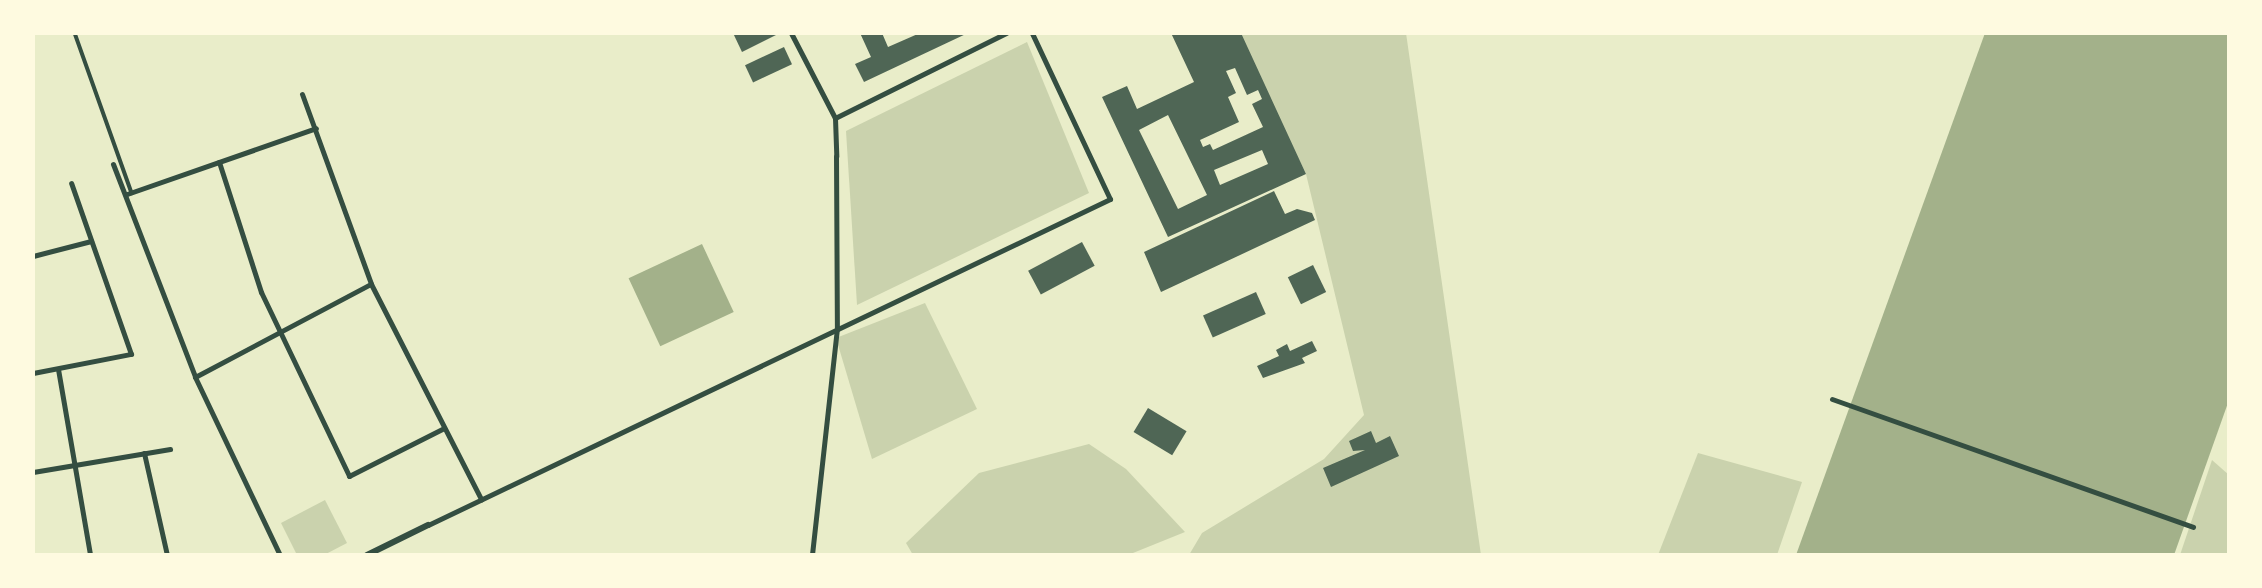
<!DOCTYPE html>
<style>
body{margin:0}
#map{position:relative;width:2262px;height:588px;overflow:hidden;background:#e9edc9;font-family:"Alegreya Sans",sans-serif}
div>[style]{position:absolute}
.green>*{inset:0;background:#cad2ad}
.water>*{inset:0;background:#a3b18a;transform-origin:0 0}
.building>*{inset:0;background:#4f6655;transform-origin:0 0}
.pedestrian>*{height:3.5px;margin:-1.75px;padding:0 1.75px;transform-origin:1.75px;border-radius:1.75px;background:#344e41}
.minor>*{height:5px;margin:-2.5px;padding:0 2.5px;transform-origin:2.5px;border-radius:2.5px;background:#344e41}
.tertiary>*{height:6px;margin:-3px;padding:0 3px;transform-origin:3px;border-radius:3px;background:#344e41}
span{translate:-50% -50%;white-space:nowrap;text-align:center;line-height:1.15;-webkit-text-stroke:5px #fefae0;paint-order:stroke}
.frame{position:absolute;inset:0;border:35px solid #fefae0;pointer-events:none}
</style>
<div id="map">
<div class="green">
<div style="clip-path:polygon(1237px 33px,1406px 33px,1481px 555px,1189px 555px,1202px 533px,1324px 459px,1364px 415px,1306px 174px)"></div>
<div style="clip-path:polygon(1027px 42px,1089px 193px,857px 305px,846px 131px)"></div>
<div style="clip-path:polygon(925px 303px,977px 409px,872px 459px,836px 338px)"></div>
<div style="clip-path:polygon(1089px 444px,1126px 469px,1185px 532px,1128px 555px,913px 555px,906px 543px,979px 473px)"></div>
<div style="clip-path:polygon(1698px 453px,1802px 482px,1777px 555px,1658px 555px)"></div>
<div style="clip-path:polygon(2212px 460px,2229px 475px,2229px 555px,2180px 555px)"></div>
<div style="clip-path:polygon(325px 500px,347px 543px,324px 555px,297px 555px,281px 523px)"></div>
</div>
<div class="water">
<div style="clip-path:polygon(1985px 33px,2229px 33px,2229px 400px,2174px 555px,1796px 555px)"></div>
<div style="left:702px;top:244px;width:75px;height:81px;rotate:65deg"></div>
</div>
<div class="building">
<div style="clip-path:polygon(733px 33px,780px 33px,742px 52px)"></div>
<div style="clip-path:polygon(860px 33px,882px 33px,888px 47px,920px 33px,968px 33px,864px 82px,855px 64px,871px 57px)"></div>
<div style="clip-path:polygon(evenodd,1171px 33px,1241px 33px,1306px 174px,1168px 237px,1102px 97px,1127px 86px,1137px 109px,1194px 82px,1171px 33px,1235px 68px,1247px 95px,1258px 90px,1262px 99px,1252px 104px,1263px 127px,1213px 150px,1210px 144px,1203px 147px,1200px 140px,1239px 122px,1228px 97px,1236px 93px,1226px 71px,1235px 68px,1171px 33px,1168px 115px,1207px 195px,1178px 209px,1139px 130px,1168px 115px,1171px 33px,1262px 150px,1268px 164px,1220px 185px,1214px 170px,1262px 150px)"></div>
<div style="left:784px;top:47px;width:19px;height:43px;rotate:65deg"></div>
<div style="clip-path:polygon(1274px 191px,1285px 214px,1297px 209px,1312px 213px,1315px 220px,1161px 292px,1144px 252px)"></div>
<div style="left:1082px;top:242px;width:27px;height:61px;rotate:62deg"></div>
<div style="left:1313px;top:265px;width:30px;height:28px;rotate:64deg"></div>
<div style="left:1256px;top:292px;width:24px;height:58px;rotate:66deg"></div>
<div style="clip-path:polygon(1312px 341px,1317px 351px,1302px 358px,1305px 363px,1263px 378px,1257px 366px,1279px 356px,1276px 350px,1287px 344px,1290px 351px)"></div>
<div style="left:1148px;top:408px;width:45px;height:28px;rotate:31deg"></div>
<div style="clip-path:polygon(1371px 431px,1376px 443px,1390px 436px,1399px 456px,1331px 487px,1323px 468px,1365px 450px,1353px 451px,1349px 441px)"></div>
</div>
<div class="pedestrian">
<div style="left:75px;top:33px;width:170px;rotate:70.4deg"></div>
</div>
<div class="minor">
<div style="left:791px;top:33px;width:96px;rotate:62.6deg"></div>
<div style="left:835px;top:118px;width:38px;rotate:88deg"></div>
<div style="left:836px;top:156px;width:172px;rotate:89.7deg"></div>
<div style="left:837px;top:328px;width:228px;rotate:96.3deg"></div>
<div style="left:302px;top:94px;width:202px;rotate:70deg"></div>
<div style="left:371px;top:284px;width:242px;rotate:62.9deg"></div>
<div style="left:835px;top:118px;width:191px;rotate:-26.4deg"></div>
<div style="left:219px;top:162px;width:137px;rotate:72.1deg"></div>
<div style="left:261px;top:292px;width:204px;rotate:64.4deg"></div>
<div style="left:349px;top:476px;width:106px;rotate:-26.8deg"></div>
<div style="left:113px;top:164px;width:228px;rotate:68.9deg"></div>
<div style="left:195px;top:377px;width:197px;rotate:64.5deg"></div>
<div style="left:127px;top:194px;width:200px;rotate:-19.2deg"></div>
<div style="left:33px;top:256px;width:60px;rotate:-14.5deg"></div>
<div style="left:58px;top:369px;width:189px;rotate:80.2deg"></div>
<div style="left:33px;top:373px;width:100px;rotate:-11deg"></div>
<div style="left:131px;top:354px;width:181px;rotate:-109.3deg"></div>
<div style="left:195px;top:377px;width:199px;rotate:-27.9deg"></div>
<div style="left:1832px;top:399px;width:383px;rotate:19.5deg"></div>
<div style="left:144px;top:453px;width:105px;rotate:77.3deg"></div>
<div style="left:33px;top:472px;width:139px;rotate:-9.5deg"></div>
<div style="left:428px;top:525px;width:756px;rotate:-25.55deg"></div>
<div style="left:1110px;top:199px;width:183px;rotate:-115.2deg"></div>
</div>
<div class="tertiary">
<div style="left:367px;top:555px;width:68px;rotate:-26.2deg"></div>
</div>
<div class="frame"></div>
</div>
